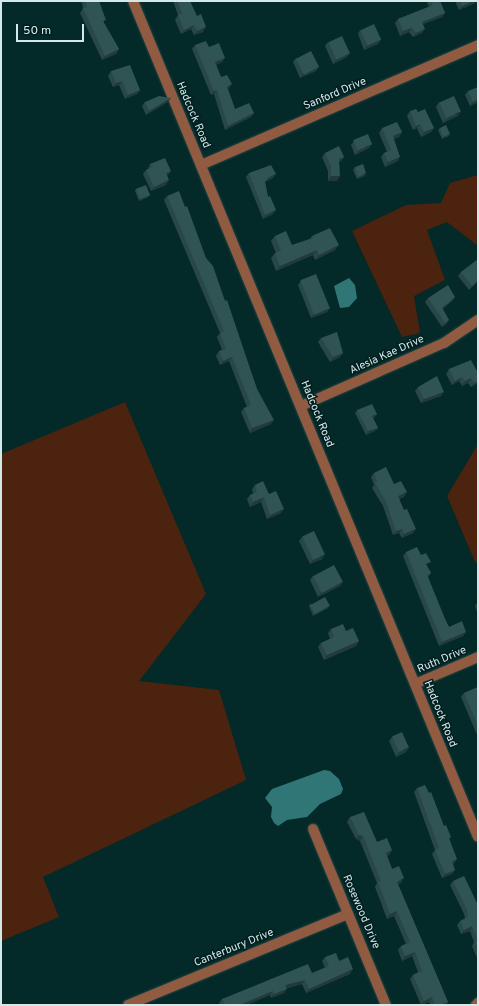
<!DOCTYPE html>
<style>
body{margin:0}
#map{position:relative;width:479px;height:1006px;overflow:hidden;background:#042929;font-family:Overpass,sans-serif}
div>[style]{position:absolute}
.green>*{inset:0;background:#4b230e}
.water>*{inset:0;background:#307676}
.roads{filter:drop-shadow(0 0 1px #214444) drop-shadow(0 0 1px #214444)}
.minor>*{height:10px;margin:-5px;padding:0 5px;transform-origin:5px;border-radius:5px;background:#905b41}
.wall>*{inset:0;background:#294747}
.shaded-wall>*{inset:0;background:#223a3a}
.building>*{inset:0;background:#305353;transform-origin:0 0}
span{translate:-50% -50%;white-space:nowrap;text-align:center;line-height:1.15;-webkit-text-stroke:3px #001f1f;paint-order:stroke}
.street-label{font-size:11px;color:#d5e8e8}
.frame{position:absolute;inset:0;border:2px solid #d5e8e8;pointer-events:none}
.scale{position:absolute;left:16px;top:24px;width:68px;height:18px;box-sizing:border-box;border:2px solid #d5e8e8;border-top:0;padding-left:5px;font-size:12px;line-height:14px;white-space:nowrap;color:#d5e8e8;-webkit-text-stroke:3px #001f1f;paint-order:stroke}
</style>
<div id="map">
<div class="green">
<div style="clip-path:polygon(478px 175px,478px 246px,447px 222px,427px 230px,445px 280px,414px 296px,420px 333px,402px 337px,352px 231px,406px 205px,441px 203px,450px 183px)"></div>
<div style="clip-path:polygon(125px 402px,206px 594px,139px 681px,219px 690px,246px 780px,43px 877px,59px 917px,1px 941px,1px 454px)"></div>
<div style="clip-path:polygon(478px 444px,478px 563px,475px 562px,447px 496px)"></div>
</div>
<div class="water">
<div style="clip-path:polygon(349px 278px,355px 285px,357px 298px,349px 307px,340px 308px,334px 286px)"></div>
<div style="clip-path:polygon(324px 770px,330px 771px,339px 779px,343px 789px,341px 794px,320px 804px,307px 817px,287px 820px,278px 826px,274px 823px,271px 817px,272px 807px,265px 798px,272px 789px)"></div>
</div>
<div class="roads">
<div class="minor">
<div style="left:133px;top:1px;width:904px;rotate:67.58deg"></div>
<div style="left:201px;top:165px;width:302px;rotate:-23.4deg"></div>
<div style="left:301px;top:406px;width:156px;rotate:-23.8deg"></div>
<div style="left:444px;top:343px;width:41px;rotate:-34.1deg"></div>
<div style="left:415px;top:684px;width:69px;rotate:-23.2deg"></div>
<div style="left:313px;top:829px;width:191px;rotate:67.5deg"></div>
<div style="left:128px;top:1005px;width:238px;rotate:-22.5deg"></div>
<div style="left:476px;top:1005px;width:3px;rotate:-45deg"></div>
</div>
</div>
<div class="wall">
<div style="clip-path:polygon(81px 1px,99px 1px,104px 23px,119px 49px,116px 54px,102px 60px,80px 13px,83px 8px)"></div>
<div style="clip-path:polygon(173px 1px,191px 1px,190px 2px,203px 32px,194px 35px,191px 29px,181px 34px,175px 20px,178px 15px)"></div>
<div style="clip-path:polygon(427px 1px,440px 1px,445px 13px,442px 17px,423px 24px,422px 33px,413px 37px,409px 32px,400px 36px,395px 23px,398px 19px,429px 7px,427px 2px)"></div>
<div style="clip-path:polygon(455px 1px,476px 1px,475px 3px,459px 10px)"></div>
<div style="clip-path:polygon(360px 30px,381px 39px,378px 44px,364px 50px,358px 34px)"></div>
<div style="clip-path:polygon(328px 42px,347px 57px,333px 64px,325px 46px)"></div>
<div style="clip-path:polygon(195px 45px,209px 47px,225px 58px,222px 62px,216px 65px,221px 77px,229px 88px,228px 89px,235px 109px,254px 113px,251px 117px,225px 130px,214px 94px,211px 95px,192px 49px)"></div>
<div style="clip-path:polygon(296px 58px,316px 71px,300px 78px,293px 62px)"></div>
<div style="clip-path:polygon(111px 71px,140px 90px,137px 94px,125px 99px,119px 85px,113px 87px,108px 76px)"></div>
<div style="clip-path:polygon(468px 91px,478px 102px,470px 106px,465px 95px)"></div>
<div style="clip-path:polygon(145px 102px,168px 102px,146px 115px,142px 106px)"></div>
<div style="clip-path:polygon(439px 102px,458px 116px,443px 123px,436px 107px)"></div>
<div style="clip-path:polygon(410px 111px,418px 112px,434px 128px,431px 132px,421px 137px,417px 128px,413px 130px,407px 116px)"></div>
<div style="clip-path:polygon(382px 128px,402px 132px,399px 137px,394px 139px,398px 161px,385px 167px,381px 157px,384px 153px,387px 152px,379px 133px)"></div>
<div style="clip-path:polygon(440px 128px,449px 136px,442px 139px,438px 130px)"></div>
<div style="clip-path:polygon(354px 141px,369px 148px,355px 155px,351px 145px)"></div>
<div style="clip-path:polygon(325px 153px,344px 157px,341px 161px,339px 162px,337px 181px,328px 181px,328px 171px,322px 157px)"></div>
<div style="clip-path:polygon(150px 164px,171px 171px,168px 175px,167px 175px,166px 185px,151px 191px,143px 174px,146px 170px,148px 169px)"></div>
<div style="clip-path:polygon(355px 167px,365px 176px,357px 179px,353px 170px)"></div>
<div style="clip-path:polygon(249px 173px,273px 178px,266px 181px,265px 182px,268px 197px,273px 214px,263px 219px,246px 177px)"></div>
<div style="clip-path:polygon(136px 189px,150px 195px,148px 197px,139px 201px,135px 191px)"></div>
<div style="clip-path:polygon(167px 196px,206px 258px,225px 301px,257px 389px,271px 424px,250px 433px,241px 412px,244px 408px,247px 407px,229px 361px,220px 365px,216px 356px,219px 351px,222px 350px,217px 337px,220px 333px,164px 200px)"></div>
<div style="clip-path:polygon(275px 236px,292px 245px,310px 239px,312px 236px,335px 250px,315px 260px,313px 255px,276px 271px,271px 258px,275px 253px,276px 253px,271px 241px)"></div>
<div style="clip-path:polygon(461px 272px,478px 281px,469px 290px,458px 276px)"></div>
<div style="clip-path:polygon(301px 281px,330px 308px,327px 312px,311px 318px,298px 285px)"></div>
<div style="clip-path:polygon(455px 297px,452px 301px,443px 309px,449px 320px,446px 324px,442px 327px,425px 302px,428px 298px)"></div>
<div style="clip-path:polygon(321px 338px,343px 353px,340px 357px,330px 362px,318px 342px)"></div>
<div style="clip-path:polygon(449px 369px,478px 373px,478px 383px,471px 387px,468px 383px,462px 386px,459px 381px,452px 385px,446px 374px)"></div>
<div style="clip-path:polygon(418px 387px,441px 396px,421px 403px,415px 391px)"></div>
<div style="clip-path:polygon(357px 410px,377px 414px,374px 418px,373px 418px,378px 428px,375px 431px,366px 435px,355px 413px)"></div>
<div style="clip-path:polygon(374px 473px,394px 484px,404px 497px,399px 499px,413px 533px,402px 538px,399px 533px,393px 535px,383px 506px,372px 488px,374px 485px,371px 477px)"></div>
<div style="clip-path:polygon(255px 485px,269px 494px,281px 513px,267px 519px,261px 502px,250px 507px,247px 499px,250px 495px,253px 494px,252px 489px)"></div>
<div style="clip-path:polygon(302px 537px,322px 559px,310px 564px,299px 541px)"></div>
<div style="clip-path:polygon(406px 552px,421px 555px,431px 573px,428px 577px,445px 619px,449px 627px,466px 632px,463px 636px,439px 646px,403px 556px)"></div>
<div style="clip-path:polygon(313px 576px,340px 586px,318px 597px,310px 580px)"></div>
<div style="clip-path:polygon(478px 602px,478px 614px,475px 606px)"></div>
<div style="clip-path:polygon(310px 604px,328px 608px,313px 616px,309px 606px)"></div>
<div style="clip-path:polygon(331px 629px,346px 631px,359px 641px,356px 646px,324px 660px,318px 647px,321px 643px,330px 639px,328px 633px)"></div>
<div style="clip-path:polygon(478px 687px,478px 737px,461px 697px,464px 693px)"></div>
<div style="clip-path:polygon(392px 737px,406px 752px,396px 757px,389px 741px)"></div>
<div style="clip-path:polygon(417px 788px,451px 837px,449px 839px,454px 864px,453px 864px,455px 870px,452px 874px,442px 878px,432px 854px,435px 850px,414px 792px)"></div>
<div style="clip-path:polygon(350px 817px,377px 842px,392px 850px,389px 855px,387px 856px,392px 869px,401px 883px,398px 884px,448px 1002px,446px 1005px,430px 1005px,429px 1002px,421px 1005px,410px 979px,413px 975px,418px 972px,412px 956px,402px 961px,398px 950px,401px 946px,406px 944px,394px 916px,387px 919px,375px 887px,377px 883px,360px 841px,356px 839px,347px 822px)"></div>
<div style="clip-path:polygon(453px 881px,478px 905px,478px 960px,472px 946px,474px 942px,470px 931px,461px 934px,457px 925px,460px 921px,465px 919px,464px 914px,450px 885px)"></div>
<div style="clip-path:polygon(325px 957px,339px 961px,350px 974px,306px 993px,302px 984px,286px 988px,284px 993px,271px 998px,270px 995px,246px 1005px,220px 1005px,219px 1003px,222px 999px,312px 973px,325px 968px,322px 961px)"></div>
</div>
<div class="shaded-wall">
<div style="clip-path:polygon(473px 1px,476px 1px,475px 3px,459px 10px,462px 6px)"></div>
<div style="clip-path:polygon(445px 13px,442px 17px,419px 26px,422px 22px)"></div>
<div style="clip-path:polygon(194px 25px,191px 29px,181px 34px,184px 30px)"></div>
<div style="clip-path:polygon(206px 27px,203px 32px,194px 35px,197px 31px)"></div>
<div style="clip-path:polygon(412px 28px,409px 32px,400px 36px,403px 31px)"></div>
<div style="clip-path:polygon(425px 29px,422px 33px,413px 37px,416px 33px)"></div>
<div style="clip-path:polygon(381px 39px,378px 44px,364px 50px,367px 45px)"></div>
<div style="clip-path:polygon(119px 49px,116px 54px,102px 60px,105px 56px)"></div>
<div style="clip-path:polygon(350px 53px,347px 57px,333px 64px,336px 60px)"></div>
<div style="clip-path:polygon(225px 58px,222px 62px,212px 67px,215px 62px)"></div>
<div style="clip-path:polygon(319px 67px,316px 71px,300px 78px,303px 74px)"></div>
<div style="clip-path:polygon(122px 81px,119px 85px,113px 87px,116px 83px)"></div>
<div style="clip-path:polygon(232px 84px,229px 88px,224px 91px,227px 87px)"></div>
<div style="clip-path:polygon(140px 90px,137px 94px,125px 99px,128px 95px)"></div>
<div style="clip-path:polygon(217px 90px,214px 94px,211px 95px,214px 91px)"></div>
<div style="clip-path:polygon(171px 98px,168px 102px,146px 115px,149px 111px)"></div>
<div style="clip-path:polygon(478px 99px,478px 102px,470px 106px,473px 102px)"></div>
<div style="clip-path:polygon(461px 112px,458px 116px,443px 123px,446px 119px)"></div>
<div style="clip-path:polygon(254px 113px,251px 117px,225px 130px,228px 126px)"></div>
<div style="clip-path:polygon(420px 124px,417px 128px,413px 130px,416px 126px)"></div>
<div style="clip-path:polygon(434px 128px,431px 132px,421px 137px,424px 132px)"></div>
<div style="clip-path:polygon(402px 132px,399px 137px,390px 140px,393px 136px)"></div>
<div style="clip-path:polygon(450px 134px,449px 136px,442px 139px,443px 137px)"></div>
<div style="clip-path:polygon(372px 144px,369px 148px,355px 155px,358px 151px)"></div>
<div style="clip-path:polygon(344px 157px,341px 161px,336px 163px,339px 159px)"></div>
<div style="clip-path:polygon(400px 157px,398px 161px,385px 167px,388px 162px)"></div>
<div style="clip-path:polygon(171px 171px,168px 175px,163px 177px,166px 173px)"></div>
<div style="clip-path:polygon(366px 173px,365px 176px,357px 179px,358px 177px)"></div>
<div style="clip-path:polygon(276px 174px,273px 178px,265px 182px,268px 178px)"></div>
<div style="clip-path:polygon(331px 176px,340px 176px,337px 181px,328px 181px)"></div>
<div style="clip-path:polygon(169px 180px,166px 185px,151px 191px,154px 187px)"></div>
<div style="clip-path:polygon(150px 195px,148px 197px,139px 201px,140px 199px)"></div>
<div style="clip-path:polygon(276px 210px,273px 214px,263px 219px,265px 215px)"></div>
<div style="clip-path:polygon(339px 245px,335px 250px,315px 260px,319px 255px)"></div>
<div style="clip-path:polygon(317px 250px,313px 255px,276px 271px,280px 266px)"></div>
<div style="clip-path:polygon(478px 280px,478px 281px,469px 290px,472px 286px)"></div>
<div style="clip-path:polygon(455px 297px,452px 301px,439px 312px,442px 308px)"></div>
<div style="clip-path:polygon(330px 308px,327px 312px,311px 318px,314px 314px)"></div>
<div style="clip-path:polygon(449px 320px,446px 324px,442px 327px,445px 323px)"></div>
<div style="clip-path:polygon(343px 353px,340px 357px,330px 362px,333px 357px)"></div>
<div style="clip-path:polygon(232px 357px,229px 361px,220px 365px,223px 361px)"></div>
<div style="clip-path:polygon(462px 377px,459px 381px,452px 385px,455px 381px)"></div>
<div style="clip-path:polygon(471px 378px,468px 383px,462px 386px,465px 381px)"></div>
<div style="clip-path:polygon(478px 381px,478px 383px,471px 387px,474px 383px)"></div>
<div style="clip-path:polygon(444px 392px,441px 396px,421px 403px,424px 399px)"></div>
<div style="clip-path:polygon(377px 414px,374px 418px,370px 420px,372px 416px)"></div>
<div style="clip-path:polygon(274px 420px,271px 424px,250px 433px,252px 428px)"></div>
<div style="clip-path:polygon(378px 428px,375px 431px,366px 435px,368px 431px)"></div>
<div style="clip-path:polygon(407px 492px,404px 497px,395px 501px,398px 496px)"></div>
<div style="clip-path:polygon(264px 497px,261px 502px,250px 507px,253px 502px)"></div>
<div style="clip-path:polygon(284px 509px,281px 513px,267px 519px,270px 515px)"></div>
<div style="clip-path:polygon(402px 529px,399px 533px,393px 535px,396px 531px)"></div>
<div style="clip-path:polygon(416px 529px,413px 533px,402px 538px,404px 534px)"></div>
<div style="clip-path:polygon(325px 555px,322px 559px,310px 564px,313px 560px)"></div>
<div style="clip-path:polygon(343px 582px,340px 586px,318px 597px,321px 592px)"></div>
<div style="clip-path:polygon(330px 606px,328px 608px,313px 616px,315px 613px)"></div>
<div style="clip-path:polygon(466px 632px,463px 636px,439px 646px,442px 642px)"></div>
<div style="clip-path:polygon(359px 641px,356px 646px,324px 660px,327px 655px)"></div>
<div style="clip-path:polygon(409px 748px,406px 752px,396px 757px,399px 752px)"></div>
<div style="clip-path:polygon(359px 835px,363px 836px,360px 841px,356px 839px)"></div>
<div style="clip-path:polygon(392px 850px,389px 855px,383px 858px,386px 853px)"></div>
<div style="clip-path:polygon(457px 859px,454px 864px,449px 866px,452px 862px)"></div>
<div style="clip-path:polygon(455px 870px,452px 874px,442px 878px,445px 874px)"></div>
<div style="clip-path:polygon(404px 878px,401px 883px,394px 886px,397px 882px)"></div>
<div style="clip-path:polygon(397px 911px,394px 916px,387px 919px,390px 914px)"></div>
<div style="clip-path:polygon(472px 926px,470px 931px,461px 934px,464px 930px)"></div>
<div style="clip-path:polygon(415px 952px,412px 956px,402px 961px,405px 956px)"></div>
<div style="clip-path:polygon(353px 969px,350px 974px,306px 993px,309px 989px)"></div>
<div style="clip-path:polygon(305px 980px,302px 984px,282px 990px,285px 985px)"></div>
<div style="clip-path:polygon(287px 989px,284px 993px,271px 998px,274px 994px)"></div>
<div style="clip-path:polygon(273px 991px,270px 995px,246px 1005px,239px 1005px)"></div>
<div style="clip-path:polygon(432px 997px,429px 1002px,421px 1005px,424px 1001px)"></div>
<div style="clip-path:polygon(448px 1002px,446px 1005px,440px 1005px)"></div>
</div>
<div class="building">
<div style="clip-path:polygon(85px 1px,99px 1px,106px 20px,103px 21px,119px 49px,105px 56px,83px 8px,87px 7px)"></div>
<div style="clip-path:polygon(177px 1px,190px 1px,197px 16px,201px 14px,206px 27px,197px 31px,194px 25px,184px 30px,178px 15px,182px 13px)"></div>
<div style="clip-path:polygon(431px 1px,440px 1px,445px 13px,422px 22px,425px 29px,416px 33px,412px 28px,403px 31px,398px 19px,433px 5px)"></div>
<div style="clip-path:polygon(460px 1px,473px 1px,462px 6px)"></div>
<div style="left:374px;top:24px;width:17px;height:15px;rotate:65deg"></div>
<div style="left:342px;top:36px;width:19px;height:15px;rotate:65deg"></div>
<div style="clip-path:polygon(206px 41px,209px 47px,219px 43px,225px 58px,215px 62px,221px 77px,227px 75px,232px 84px,227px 87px,235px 109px,249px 103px,254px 113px,228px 126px,217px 90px,214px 91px,195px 45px)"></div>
<div style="left:311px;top:51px;width:18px;height:17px;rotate:63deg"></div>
<div style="clip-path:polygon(130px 65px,140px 90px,128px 95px,122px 81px,116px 83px,111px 71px)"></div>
<div style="clip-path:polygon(478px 87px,478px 99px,473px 102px,468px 91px)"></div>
<div style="clip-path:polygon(159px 96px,171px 98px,149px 111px,145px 102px)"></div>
<div style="left:454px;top:96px;width:17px;height:16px;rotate:66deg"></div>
<div style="clip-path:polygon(416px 109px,418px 112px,425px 109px,434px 128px,424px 132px,420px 124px,416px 126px,410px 111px)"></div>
<div style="clip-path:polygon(397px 122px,402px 132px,393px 136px,400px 157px,388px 162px,384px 153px,391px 150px,382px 128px)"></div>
<div style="clip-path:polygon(446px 125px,450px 134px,443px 137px,440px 128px)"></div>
<div style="left:368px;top:134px;width:11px;height:16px;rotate:68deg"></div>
<div style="clip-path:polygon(339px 146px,344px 157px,339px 159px,340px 176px,331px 176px,331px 166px,325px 153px)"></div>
<div style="clip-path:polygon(165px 158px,171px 171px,166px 173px,169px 180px,154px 187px,146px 170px,152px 167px,150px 164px)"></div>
<div style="clip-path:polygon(363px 164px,366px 173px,358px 177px,355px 167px)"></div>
<div style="clip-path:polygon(271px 165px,276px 174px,268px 178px,265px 182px,268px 197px,270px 196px,276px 210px,265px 215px,249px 173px)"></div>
<div style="left:146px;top:185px;width:11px;height:11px;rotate:68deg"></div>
<div style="clip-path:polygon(179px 191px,185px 207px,187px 206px,206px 258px,213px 266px,225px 301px,227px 300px,257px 389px,274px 420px,252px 428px,244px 408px,251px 405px,232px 357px,223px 361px,219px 351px,226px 349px,220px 333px,224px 331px,167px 196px)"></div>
<div style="clip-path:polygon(330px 228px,339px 245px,319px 255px,317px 250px,280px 266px,275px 253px,281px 251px,275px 236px,286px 231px,292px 245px,313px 238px,312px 236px)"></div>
<div style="clip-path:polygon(478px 259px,478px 280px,472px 286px,461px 272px)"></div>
<div style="left:316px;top:274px;width:37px;height:17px;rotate:68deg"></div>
<div style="clip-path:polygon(448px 285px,455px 297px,442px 308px,449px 320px,445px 323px,428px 298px)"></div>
<div style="clip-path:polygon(337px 332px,343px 353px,333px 357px,321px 338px)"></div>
<div style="clip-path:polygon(471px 360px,478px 373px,478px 381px,474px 383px,471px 378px,465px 381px,462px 377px,455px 381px,449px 369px)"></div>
<div style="clip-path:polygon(437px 376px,444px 392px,424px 399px,418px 387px)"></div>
<div style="clip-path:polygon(372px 404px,377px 414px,372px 416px,378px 428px,368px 431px,357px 410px)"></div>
<div style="clip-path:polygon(386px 467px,394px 484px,401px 481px,407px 492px,398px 496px,404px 510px,407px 509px,416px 529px,404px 534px,402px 529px,396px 531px,386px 502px,375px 483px,377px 481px,374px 473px)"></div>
<div style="clip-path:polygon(263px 481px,269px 494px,276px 491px,284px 509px,270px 515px,264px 497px,253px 502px,250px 495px,257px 492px,255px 485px)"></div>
<div style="left:314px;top:531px;width:26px;height:13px;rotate:65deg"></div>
<div style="clip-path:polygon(417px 547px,421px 555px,426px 553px,431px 562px,426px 564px,431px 573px,427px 575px,445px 619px,449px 627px,462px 621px,466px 632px,442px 642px,406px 552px)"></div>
<div style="left:334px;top:565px;width:19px;height:24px;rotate:62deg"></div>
<div style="left:325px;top:597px;width:10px;height:17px;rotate:61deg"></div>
<div style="clip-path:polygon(343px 624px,346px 631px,353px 628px,359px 641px,327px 655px,321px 643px,334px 637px,331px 629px)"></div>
<div style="clip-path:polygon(478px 687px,478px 726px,464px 693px)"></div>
<div style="left:402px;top:732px;width:17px;height:11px;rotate:66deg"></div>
<div style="clip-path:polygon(425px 785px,429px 793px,431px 792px,444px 826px,446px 825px,451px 837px,449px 838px,457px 859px,452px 862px,455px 870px,445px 874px,435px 850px,439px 848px,417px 788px)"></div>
<div style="clip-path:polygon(364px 812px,377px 842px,387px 838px,392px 850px,386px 853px,392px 869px,399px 866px,404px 878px,397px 882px,448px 1002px,440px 1005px,435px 1005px,432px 997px,424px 1001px,413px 975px,422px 971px,415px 952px,405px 956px,401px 946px,410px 942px,397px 911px,390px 914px,378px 882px,381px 881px,363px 836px,359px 835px,350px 817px)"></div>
<div style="clip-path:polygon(464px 876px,478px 905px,478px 940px,472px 926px,464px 930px,460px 921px,468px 917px,467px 910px,453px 881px)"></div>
<div style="clip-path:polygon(478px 940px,478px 949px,475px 942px)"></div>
<div style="clip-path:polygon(336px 953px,339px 961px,348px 957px,353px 969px,309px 989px,305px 980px,285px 985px,287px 989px,274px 994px,273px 991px,239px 1005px,225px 1005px,222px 999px,308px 964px,312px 973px,329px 966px,325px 957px)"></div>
</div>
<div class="street-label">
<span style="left:335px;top:94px;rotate:-23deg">Sanford Drive</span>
<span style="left:193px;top:115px;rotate:67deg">Hadcock Road</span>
<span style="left:387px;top:355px;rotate:-24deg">Alesia Kae Drive</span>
<span style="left:317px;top:414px;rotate:68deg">Hadcock Road</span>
<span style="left:442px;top:660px;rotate:-23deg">Ruth Drive</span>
<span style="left:440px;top:714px;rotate:68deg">Hadcock Road</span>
<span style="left:361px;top:912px;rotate:67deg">Rosewood Drive</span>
<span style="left:234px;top:948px;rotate:-22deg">Canterbury Drive</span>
</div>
<div class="frame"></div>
<div class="scale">50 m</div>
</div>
